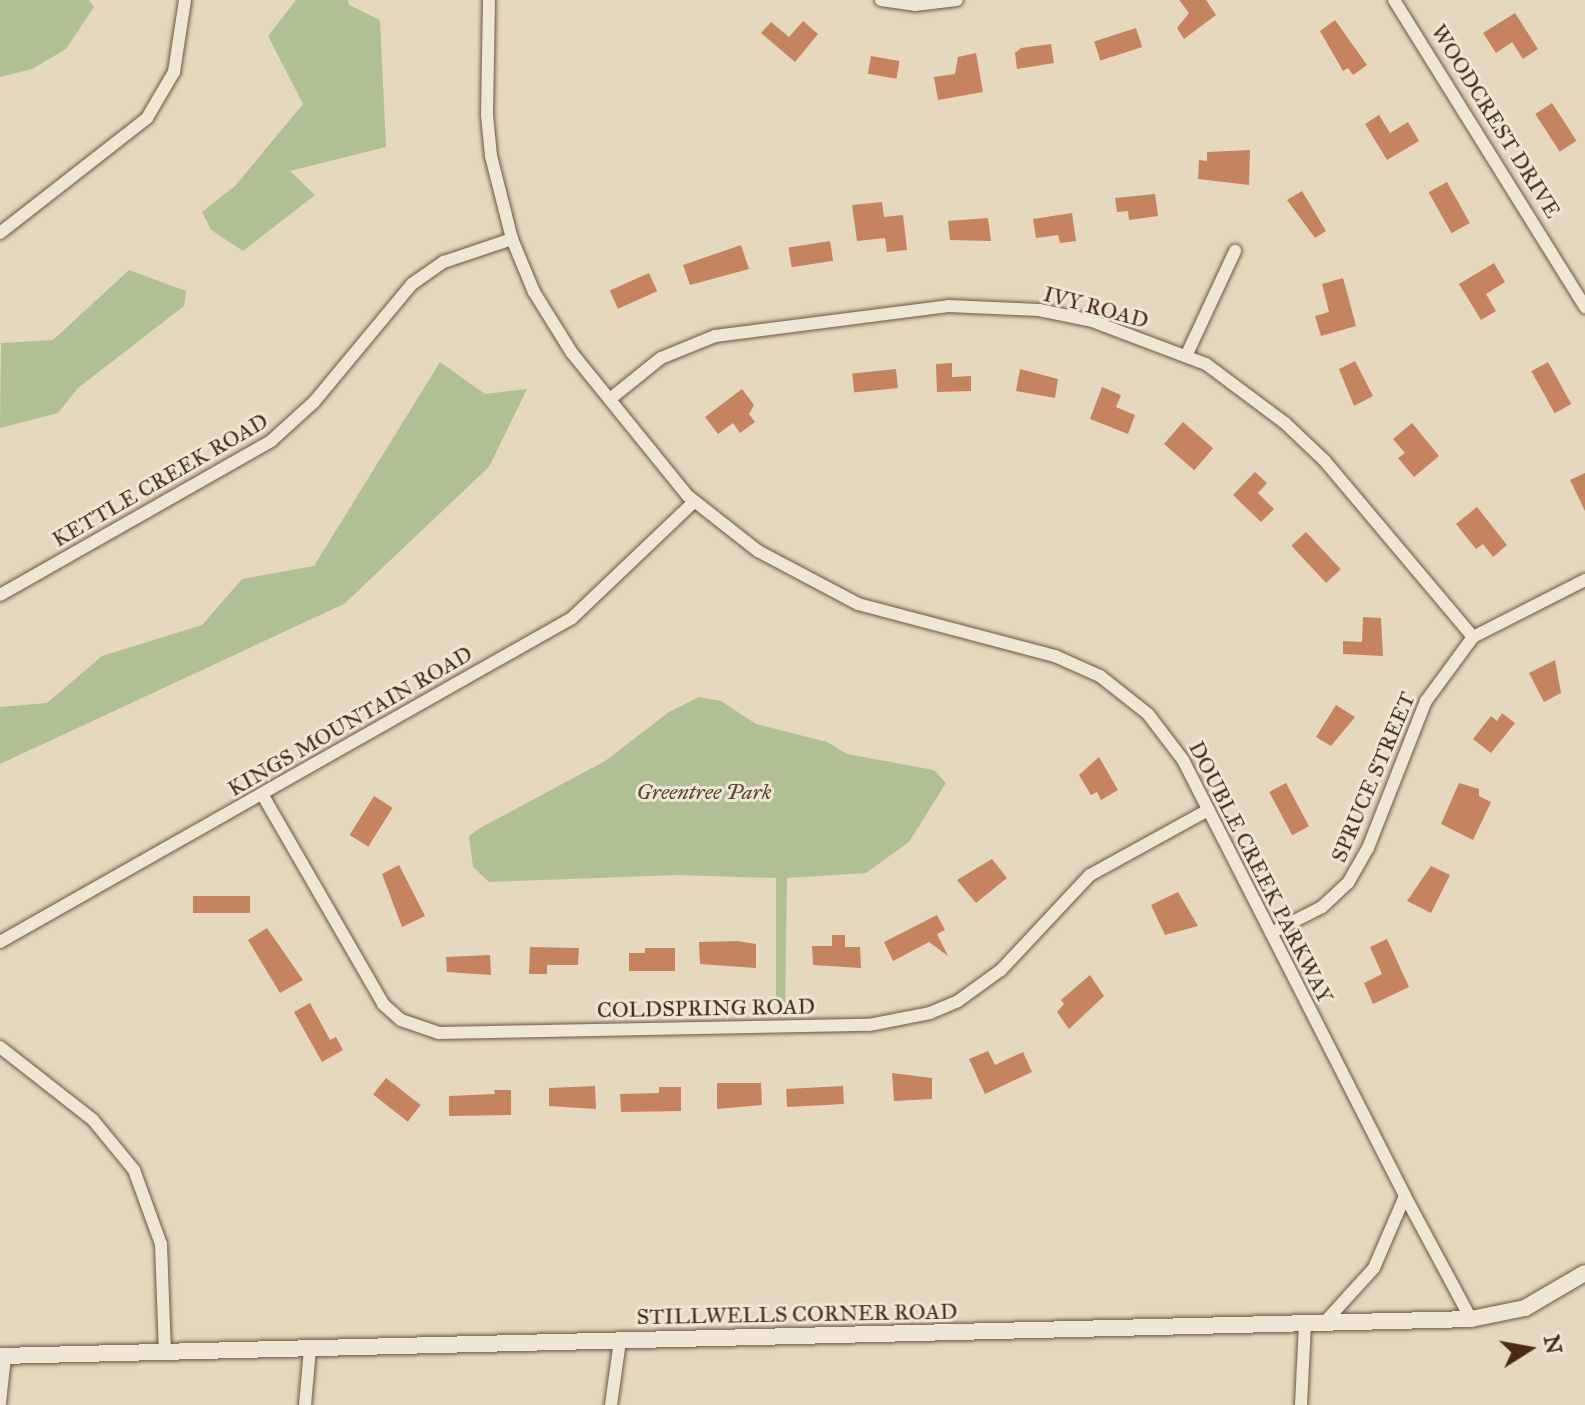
<!DOCTYPE html>
<style>
body{margin:0}
#map{position:relative;width:1585px;height:1405px;overflow:hidden;background:#e6d8bf;font-family:"IM FELL Great Primer",serif}
div>[style]{position:absolute}
.green>*{inset:0;background:#b1bf95}
.building>*{inset:0;background:#c58360;transform-origin:0 0}
.roads{filter:drop-shadow(0 0 2px #6f5641) drop-shadow(0 0 2px #6f5641)}
.street>*{height:12px;margin:-6px;padding:0 6px;transform-origin:6px;border-radius:6px;background:#efe6d5}
.secondary>*{height:16px;margin:-8px;padding:0 8px;transform-origin:8px;border-radius:8px;background:#efe6d5}
span{translate:-50% -50%;white-space:nowrap;text-align:center;line-height:1.15;-webkit-text-stroke:6px #efe6d5;paint-order:stroke}
.street-label{font-size:22px;color:#472a17}
.park-label{font-size:22px;color:#5c4830;font-style:italic}
.north{position:absolute;left:1489px;top:1309px;width:80px;height:80px;-webkit-text-stroke:6px #efe6d5;paint-order:stroke;rotate:79deg;font-size:22px;font-weight:700;line-height:32px;text-align:center;color:#472a17}
.north::after{content:'';display:block;margin:auto;width:28px;height:36px;background:#472a17;clip-path:polygon(50% 0,100% 100%,50% 72%,0 100%)}
</style>
<div id="map">
<div class="green">
<div style="clip-path:polygon(0 0,89px 0,94px 7px,66px 49px,32px 69px,0 77px)"></div>
<div style="clip-path:polygon(296px 0,348px 0,349px 5px,380px 20px,386px 147px,290px 171px,315px 195px,243px 251px,211px 230px,202px 212px,235px 186px,303px 104px,268px 36px)"></div>
<div style="clip-path:polygon(129px 270px,186px 291px,184px 306px,78px 388px,58px 413px,0 428px,1px 343px,53px 340px)"></div>
<div style="clip-path:polygon(440px 362px,485px 394px,527px 389px,489px 467px,344px 604px,0 764px,0 707px,47px 703px,102px 656px,202px 625px,242px 579px,314px 566px)"></div>
<div style="clip-path:polygon(699px 697px,721px 701px,756px 724px,827px 742px,847px 754px,934px 770px,946px 783px,909px 842px,866px 873px,787px 878px,785px 1012px,776px 1013px,776px 878px,678px 875px,489px 882px,473px 867px,469px 836px,480px 828px,605px 761px,669px 712px)"></div>
</div>
<div class="building">
<div style="clip-path:polygon(1179px 0,1206px 0,1216px 15px,1184px 39px,1177px 28px,1189px 13px)"></div>
<div style="clip-path:polygon(1515px 13px,1538px 49px,1523px 59px,1512px 42px,1496px 53px,1483px 33px)"></div>
<div style="clip-path:polygon(1335px 20px,1367px 65px,1353px 75px,1348px 68px,1343px 71px,1320px 31px)"></div>
<div style="clip-path:polygon(803px 21px,818px 34px,795px 62px,761px 33px,771px 22px,789px 37px)"></div>
<div style="left:1136px;top:28px;width:20px;height:44px;rotate:72deg"></div>
<div style="clip-path:polygon(1051px 44px,1054px 63px,1017px 69px,1015px 53px,1021px 48px)"></div>
<div style="clip-path:polygon(976px 53px,983px 92px,938px 100px,934px 77px,955px 74px,958px 57px)"></div>
<div style="left:871px;top:56px;width:29px;height:18px;rotate:10deg"></div>
<div style="left:1552px;top:103px;width:45px;height:20px;rotate:57deg"></div>
<div style="clip-path:polygon(1379px 115px,1390px 133px,1408px 122px,1419px 141px,1387px 160px,1365px 124px)"></div>
<div style="clip-path:polygon(1250px 150px,1249px 185px,1198px 179px,1199px 160px,1207px 161px,1207px 152px)"></div>
<div style="left:1447px;top:182px;width:47px;height:21px;rotate:61deg"></div>
<div style="clip-path:polygon(1302px 191px,1326px 231px,1315px 238px,1287px 200px)"></div>
<div style="clip-path:polygon(1155px 194px,1158px 216px,1129px 220px,1128px 211px,1117px 212px,1115px 198px)"></div>
<div style="clip-path:polygon(882px 202px,884px 217px,903px 215px,907px 250px,887px 252px,885px 238px,857px 241px,852px 205px)"></div>
<div style="clip-path:polygon(1072px 213px,1076px 241px,1060px 243px,1058px 235px,1036px 238px,1033px 219px)"></div>
<div style="clip-path:polygon(988px 218px,991px 241px,950px 240px,948px 221px)"></div>
<div style="left:830px;top:241px;width:20px;height:42px;rotate:81deg"></div>
<div style="clip-path:polygon(741px 245px,749px 269px,690px 285px,683px 265px)"></div>
<div style="clip-path:polygon(1494px 263px,1505px 282px,1486px 294px,1496px 311px,1481px 320px,1459px 284px)"></div>
<div style="left:649px;top:273px;width:20px;height:43px;rotate:66deg"></div>
<div style="clip-path:polygon(1343px 278px,1356px 326px,1321px 336px,1315px 316px,1329px 312px,1322px 284px)"></div>
<div style="clip-path:polygon(1355px 361px,1373px 396px,1354px 406px,1339px 369px)"></div>
<div style="left:1548px;top:362px;width:48px;height:19px;rotate:61deg"></div>
<div style="clip-path:polygon(952px 363px,952px 377px,971px 376px,971px 391px,937px 392px,936px 364px)"></div>
<div style="left:896px;top:369px;width:19px;height:44px;rotate:84deg"></div>
<div style="clip-path:polygon(1020px 369px,1058px 379px,1055px 398px,1016px 391px)"></div>
<div style="clip-path:polygon(1102px 387px,1121px 395px,1116px 407px,1135px 415px,1128px 434px,1090px 419px)"></div>
<div style="clip-path:polygon(742px 389px,754px 405px,749px 414px,755px 422px,740px 433px,733px 423px,718px 434px,705px 417px)"></div>
<div style="left:1183px;top:422px;width:40px;height:29px;rotate:41deg"></div>
<div style="clip-path:polygon(1412px 423px,1439px 456px,1414px 477px,1398px 458px,1405px 453px,1393px 439px)"></div>
<div style="clip-path:polygon(1255px 472px,1267px 483px,1258px 493px,1274px 509px,1261px 522px,1233px 495px)"></div>
<div style="clip-path:polygon(1585px 473px,1585px 511px,1570px 480px)"></div>
<div style="clip-path:polygon(1477px 507px,1507px 545px,1493px 557px,1483px 544px,1476px 549px,1456px 524px)"></div>
<div style="left:1306px;top:532px;width:51px;height:20px;rotate:47deg"></div>
<div style="clip-path:polygon(1363px 617px,1381px 618px,1383px 656px,1343px 654px,1343px 641px,1362px 642px)"></div>
<div style="clip-path:polygon(1555px 660px,1561px 693px,1544px 702px,1529px 673px)"></div>
<div style="clip-path:polygon(1336px 705px,1355px 717px,1331px 746px,1316px 737px)"></div>
<div style="clip-path:polygon(1502px 713px,1515px 723px,1491px 753px,1473px 739px,1491px 716px,1497px 721px)"></div>
<div style="clip-path:polygon(1099px 757px,1118px 790px,1101px 800px,1097px 792px,1091px 795px,1079px 775px)"></div>
<div style="left:1286px;top:783px;width:49px;height:19px;rotate:62deg"></div>
<div style="clip-path:polygon(1459px 783px,1479px 789px,1479px 796px,1491px 802px,1473px 840px,1441px 824px)"></div>
<div style="left:374px;top:796px;width:22px;height:46px;rotate:32deg"></div>
<div style="clip-path:polygon(992px 859px,1007px 878px,976px 903px,957px 880px)"></div>
<div style="clip-path:polygon(399px 865px,425px 916px,402px 927px,382px 874px)"></div>
<div style="clip-path:polygon(1431px 866px,1450px 875px,1431px 913px,1407px 901px)"></div>
<div style="clip-path:polygon(1178px 892px,1198px 926px,1165px 935px,1151px 905px)"></div>
<div style="left:193px;top:896px;width:57px;height:17px"></div>
<div style="clip-path:polygon(937px 915px,945px 930px,937px 934px,948px 956px,929px 942px,893px 961px,884px 942px)"></div>
<div style="clip-path:polygon(267px 928px,303px 980px,280px 993px,248px 940px)"></div>
<div style="clip-path:polygon(832px 935px,845px 935px,845px 947px,860px 947px,861px 968px,813px 965px,812px 946px,832px 946px)"></div>
<div style="clip-path:polygon(1387px 939px,1409px 987px,1373px 1004px,1364px 983px,1382px 974px,1370px 947px)"></div>
<div style="clip-path:polygon(737px 941px,756px 944px,756px 968px,700px 964px,699px 942px)"></div>
<div style="clip-path:polygon(530px 947px,579px 948px,578px 965px,547px 965px,547px 974px,529px 974px)"></div>
<div style="clip-path:polygon(645px 948px,675px 948px,675px 971px,629px 971px,629px 953px,645px 953px)"></div>
<div style="clip-path:polygon(490px 955px,491px 975px,447px 972px,446px 957px)"></div>
<div style="clip-path:polygon(1090px 975px,1104px 996px,1069px 1029px,1057px 1012px,1064px 1004px,1061px 1000px)"></div>
<div style="clip-path:polygon(310px 1003px,330px 1040px,336px 1037px,343px 1050px,322px 1062px,294px 1012px)"></div>
<div style="clip-path:polygon(988px 1051px,995px 1065px,1023px 1052px,1032px 1072px,985px 1094px,969px 1059px)"></div>
<div style="clip-path:polygon(892px 1073px,932px 1078px,932px 1099px,894px 1101px)"></div>
<div style="left:386px;top:1078px;width:44px;height:21px;rotate:38deg"></div>
<div style="clip-path:polygon(717px 1083px,761px 1083px,762px 1105px,717px 1109px)"></div>
<div style="clip-path:polygon(595px 1086px,596px 1109px,549px 1106px,549px 1088px)"></div>
<div style="left:843px;top:1086px;width:18px;height:57px;rotate:87deg"></div>
<div style="clip-path:polygon(659px 1087px,681px 1087px,681px 1111px,621px 1112px,620px 1094px,659px 1093px)"></div>
<div style="clip-path:polygon(494px 1090px,511px 1090px,511px 1115px,449px 1116px,449px 1096px,495px 1094px)"></div>
</div>
<div class="roads">
<div class="street">
<div style="left:489px;top:0;width:115px;rotate:91deg"></div>
<div style="left:487px;top:115px;width:41px;rotate:84.4deg"></div>
<div style="left:491px;top:156px;width:86px;rotate:75.8deg"></div>
<div style="left:512px;top:239px;width:57px;rotate:67.5deg"></div>
<div style="left:534px;top:292px;width:72px;rotate:58.1deg"></div>
<div style="left:572px;top:353px;width:184px;rotate:51deg"></div>
<div style="left:688px;top:496px;width:89px;rotate:38.2deg"></div>
<div style="left:758px;top:551px;width:113px;rotate:27.9deg"></div>
<div style="left:858px;top:604px;width:204px;rotate:14.8deg"></div>
<div style="left:1055px;top:656px;width:49px;rotate:24deg"></div>
<div style="left:1100px;top:676px;width:61px;rotate:38.4deg"></div>
<div style="left:1148px;top:714px;width:58px;rotate:52.7deg"></div>
<div style="left:1183px;top:760px;width:489px;rotate:63deg"></div>
<div style="left:1405px;top:1196px;width:78px;rotate:113.3deg"></div>
<div style="left:1374px;top:1268px;width:74px;rotate:132.3deg"></div>
<div style="left:881px;top:0;width:34px;rotate:8deg"></div>
<div style="left:915px;top:5px;width:42px;rotate:-6.8deg"></div>
<div style="left:1394px;top:0;width:362px;rotate:58.1deg"></div>
<div style="left:0;top:233px;width:187px;rotate:-38deg"></div>
<div style="left:147px;top:118px;width:53px;rotate:-59.6deg"></div>
<div style="left:174px;top:72px;width:73px;rotate:-81.3deg"></div>
<div style="left:1187px;top:354px;width:114px;rotate:-65deg"></div>
<div style="left:610px;top:399px;width:65px;rotate:-38.8deg"></div>
<div style="left:661px;top:358px;width:58px;rotate:-22.2deg"></div>
<div style="left:715px;top:336px;width:235px;rotate:-7.3deg"></div>
<div style="left:948px;top:306px;width:91px;rotate:2.5deg"></div>
<div style="left:1039px;top:310px;width:54px;rotate:11.7deg"></div>
<div style="left:1092px;top:321px;width:122px;rotate:20.7deg"></div>
<div style="left:1206px;top:364px;width:99px;rotate:36.8deg"></div>
<div style="left:1285px;top:423px;width:54px;rotate:43.5deg"></div>
<div style="left:1324px;top:460px;width:231px;rotate:49.9deg"></div>
<div style="left:0;top:595px;width:312px;rotate:-29.6deg"></div>
<div style="left:271px;top:441px;width:58px;rotate:-42.2deg"></div>
<div style="left:314px;top:402px;width:153px;rotate:-50.3deg"></div>
<div style="left:412px;top:284px;width:39px;rotate:-35deg"></div>
<div style="left:444px;top:262px;width:72px;rotate:-18.7deg"></div>
<div style="left:262px;top:794px;width:242px;rotate:60deg"></div>
<div style="left:383px;top:1004px;width:24px;rotate:42deg"></div>
<div style="left:401px;top:1020px;width:40px;rotate:18.9deg"></div>
<div style="left:439px;top:1033px;width:430px;rotate:-1.1deg"></div>
<div style="left:869px;top:1025px;width:62px;rotate:-11.1deg"></div>
<div style="left:930px;top:1013px;width:30px;rotate:-23deg"></div>
<div style="left:958px;top:1001px;width:53px;rotate:-35.8deg"></div>
<div style="left:1001px;top:970px;width:130px;rotate:-46.9deg"></div>
<div style="left:1090px;top:875px;width:135px;rotate:-28.8deg"></div>
<div style="left:1271px;top:933px;width:57px;rotate:-27deg"></div>
<div style="left:1322px;top:907px;width:35px;rotate:-43deg"></div>
<div style="left:1348px;top:883px;width:40px;rotate:-60.3deg"></div>
<div style="left:1368px;top:848px;width:158px;rotate:-68.5deg"></div>
<div style="left:1426px;top:701px;width:79px;rotate:-53.7deg"></div>
<div style="left:1473px;top:637px;width:126px;rotate:-27deg"></div>
<div style="left:0;top:942px;width:657px;rotate:-29.53deg"></div>
<div style="left:572px;top:618px;width:168px;rotate:-43.6deg"></div>
<div style="left:0;top:1047px;width:118px;rotate:38.1deg"></div>
<div style="left:93px;top:1120px;width:65px;rotate:50.6deg"></div>
<div style="left:134px;top:1170px;width:79px;rotate:70deg"></div>
<div style="left:161px;top:1244px;width:108px;rotate:87.9deg"></div>
<div style="left:1405px;top:1196px;width:140px;rotate:61.8deg"></div>
<div style="left:0;top:1403px;width:47px;rotate:-83.9deg"></div>
<div style="left:305px;top:1405px;width:56px;rotate:-84.9deg"></div>
<div style="left:611px;top:1405px;width:65px;rotate:-82deg"></div>
<div style="left:1301px;top:1405px;width:81px;rotate:-87.2deg"></div>
</div>
<div class="secondary">
<div style="left:0;top:1356px;width:1471px;rotate:-1.44deg"></div>
<div style="left:1471px;top:1319px;width:55px;rotate:-11.5deg"></div>
<div style="left:1525px;top:1308px;width:69px;rotate:-30.3deg"></div>
</div>
</div>
<div class="street-label">
<span style="left:1496px;top:121px;rotate:58deg">WOODCREST DRIVE</span>
<span style="left:1096px;top:307px;rotate:15deg">IVY ROAD</span>
<span style="left:160px;top:480px;rotate:-30deg">KETTLE CREEK ROAD</span>
<span style="left:350px;top:721px;rotate:-30deg">KINGS MOUNTAIN ROAD</span>
<span style="left:1373px;top:777px;rotate:-67deg">SPRUCE STREET</span>
<span style="left:1261px;top:872px;rotate:63deg">DOUBLE CREEK PARKWAY</span>
<span style="left:706px;top:1008px;rotate:-1deg">COLDSPRING ROAD</span>
<span style="left:797px;top:1314px;rotate:-1deg">STILLWELLS CORNER ROAD</span>
</div>
<div class="park-label">
<span style="left:704px;top:792px">Greentree Park</span>
</div>
<div class="north">N</div>
</div>
